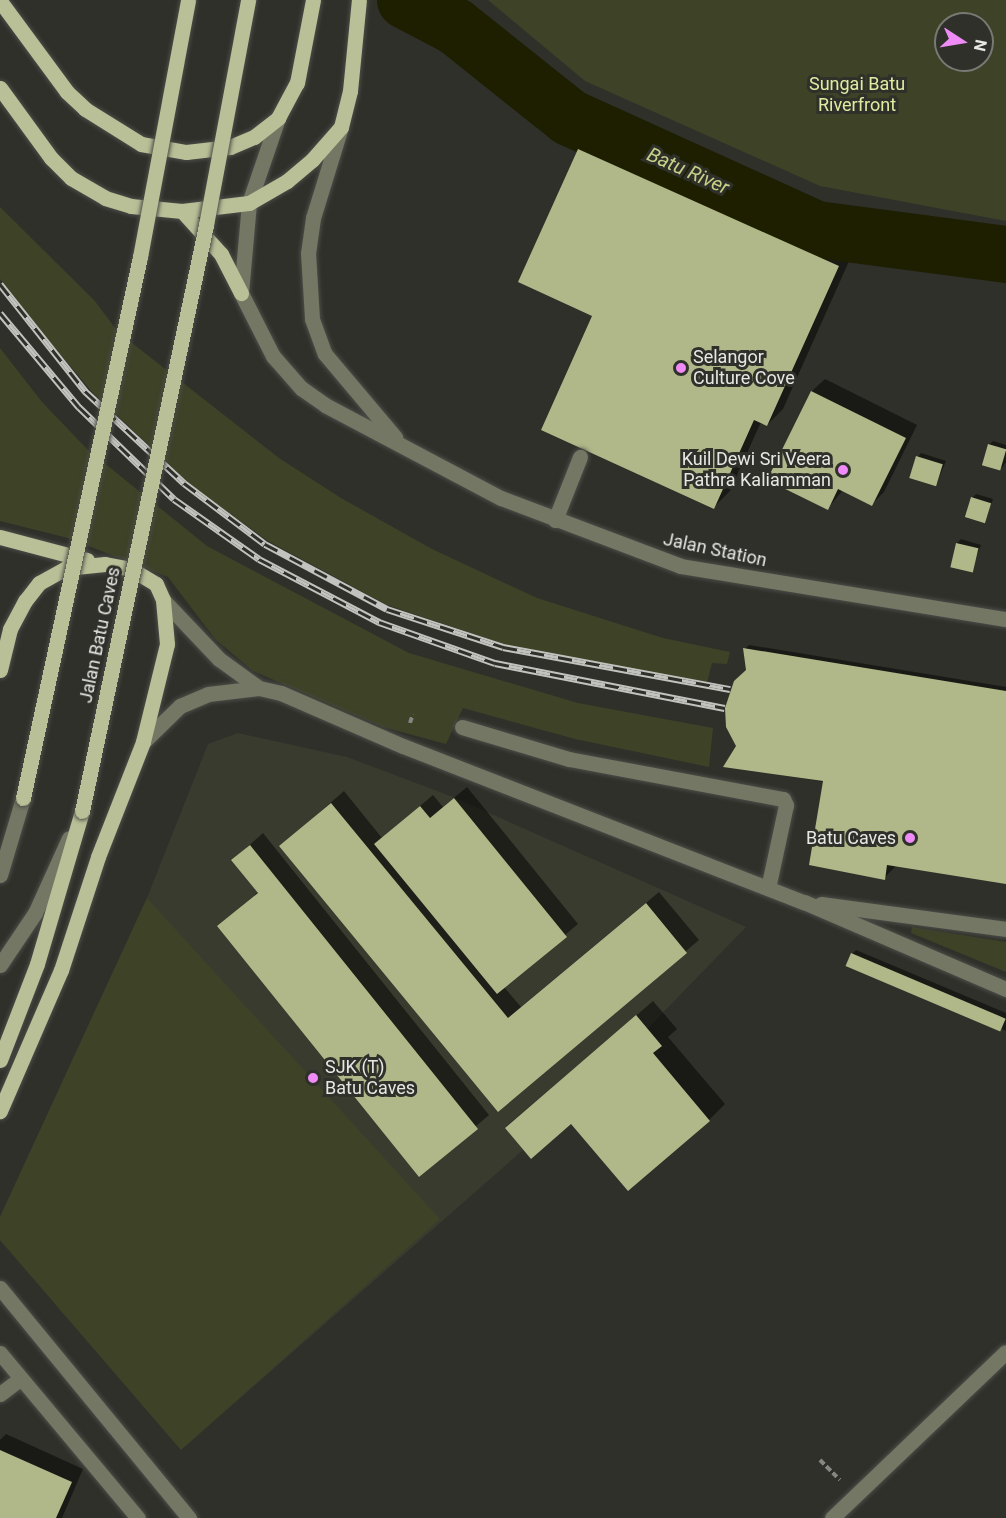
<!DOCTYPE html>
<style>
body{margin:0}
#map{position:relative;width:1006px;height:1518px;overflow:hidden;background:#2f302a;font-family:Roboto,sans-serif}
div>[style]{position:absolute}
.built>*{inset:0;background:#393b2f}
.green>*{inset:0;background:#3e4227}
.shadow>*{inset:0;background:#0007}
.river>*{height:57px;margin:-28.5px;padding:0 28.5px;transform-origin:28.5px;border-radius:28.5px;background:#1d1f00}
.building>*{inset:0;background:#b0b788;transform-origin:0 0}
.path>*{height:4px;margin-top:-2px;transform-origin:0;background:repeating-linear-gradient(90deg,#858681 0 6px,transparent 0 9px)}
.roads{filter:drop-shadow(0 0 2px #4c4d48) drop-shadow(0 0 2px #4c4d48)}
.minor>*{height:15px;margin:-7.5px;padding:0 7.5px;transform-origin:7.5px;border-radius:7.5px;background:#747764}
.major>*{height:15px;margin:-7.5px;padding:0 7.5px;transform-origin:7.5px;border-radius:7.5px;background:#b9bf97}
.rail>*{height:7px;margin-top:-3.5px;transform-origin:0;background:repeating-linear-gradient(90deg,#2f302a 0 14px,#c2c2be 0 28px);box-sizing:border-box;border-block:2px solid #c2c2be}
.bridges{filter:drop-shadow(0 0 2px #4c4d48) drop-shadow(0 0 2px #4c4d48)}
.major-bridge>*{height:15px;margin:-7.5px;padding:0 7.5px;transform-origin:7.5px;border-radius:7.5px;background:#b9bf97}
.dots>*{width:16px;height:16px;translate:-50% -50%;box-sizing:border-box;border:3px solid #2f302a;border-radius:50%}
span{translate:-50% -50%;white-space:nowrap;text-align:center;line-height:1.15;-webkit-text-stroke:6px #2f302a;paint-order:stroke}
.park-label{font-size:18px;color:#e0eba1}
.poi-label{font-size:18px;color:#e7e7e3}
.left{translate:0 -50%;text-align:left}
.right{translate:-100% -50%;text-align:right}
.street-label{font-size:18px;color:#e7e7e3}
.water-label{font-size:20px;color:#c6d088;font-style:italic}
.north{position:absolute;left:934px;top:12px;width:60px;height:60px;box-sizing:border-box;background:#2f302a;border:2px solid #797974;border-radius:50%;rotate:102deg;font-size:16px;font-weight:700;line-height:24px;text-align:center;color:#e7e7e3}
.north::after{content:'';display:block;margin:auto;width:21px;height:27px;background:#ef8bf6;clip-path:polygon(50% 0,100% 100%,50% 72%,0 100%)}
</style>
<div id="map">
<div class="built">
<div style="clip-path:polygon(238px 733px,347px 757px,453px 797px,746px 927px,647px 1029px,636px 1016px,505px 1127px,523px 1150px,181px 1450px,0 1240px,0 1217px,147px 898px,208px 744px)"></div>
</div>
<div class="green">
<div style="clip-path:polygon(evenodd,488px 0,1006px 0,1006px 221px,820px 186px,585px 81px,488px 0,946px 24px,982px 24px,982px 60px,946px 60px,946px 24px)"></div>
<div style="clip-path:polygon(0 207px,94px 300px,118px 332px,279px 458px,341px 498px,432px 549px,537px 598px,663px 638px,730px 652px,727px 664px,712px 663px,707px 683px,506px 645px,387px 605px,268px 541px,193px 487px,93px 393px,43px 334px,0 279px)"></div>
<div style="clip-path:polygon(0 348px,42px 402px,87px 449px,207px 546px,409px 653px,578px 703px,713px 728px,709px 767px,575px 739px,463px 708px,446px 744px,383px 727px,253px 671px,215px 639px,168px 577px,68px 538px,0 521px)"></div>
<div style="clip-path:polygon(147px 898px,440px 1219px,181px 1450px,0 1240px,0 1217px)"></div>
<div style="clip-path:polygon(912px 927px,1006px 942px,1006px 972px,911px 933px)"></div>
</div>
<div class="shadow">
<div style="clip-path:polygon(595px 133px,854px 250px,783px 409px,767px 425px,761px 422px,730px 491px,714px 507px,594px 315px,520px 281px,579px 149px)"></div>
<div style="clip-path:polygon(825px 379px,917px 425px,884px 492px,872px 504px,843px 490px,828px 508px,769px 479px,812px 391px)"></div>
<div style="clip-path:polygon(993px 441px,1006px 445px,1006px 462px,1002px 468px,989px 445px)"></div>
<div style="clip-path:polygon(921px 453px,946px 461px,936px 485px,918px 457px)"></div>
<div style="clip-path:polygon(976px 494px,993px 499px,984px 521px,972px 498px)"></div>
<div style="clip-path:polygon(961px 539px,981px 545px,970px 572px,957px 543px)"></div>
<div style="clip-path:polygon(749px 645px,1006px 687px,1006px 883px,897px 865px,884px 878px,825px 782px,726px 766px,737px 746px,742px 674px,748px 669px,745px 649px)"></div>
<div style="clip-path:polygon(467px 787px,578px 924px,504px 987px,521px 1007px,659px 892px,699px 940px,498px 1109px,281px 846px,344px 791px,382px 838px,433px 795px,443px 807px)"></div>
<div style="clip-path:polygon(263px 833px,489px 1115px,419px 1175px,219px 926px,259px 891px,233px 860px)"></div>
<div style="clip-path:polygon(856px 950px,1006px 1013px,1006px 1031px,852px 954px)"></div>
<div style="clip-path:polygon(653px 1001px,677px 1029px,668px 1037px,725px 1104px,709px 1120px,628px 1189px,571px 1122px,507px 1128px)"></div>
<div style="clip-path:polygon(6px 1434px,83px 1469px,62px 1518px,0 1518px,0 1440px)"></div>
</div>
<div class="river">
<div style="left:405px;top:0;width:56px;rotate:27.5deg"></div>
<div style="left:455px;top:26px;width:146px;rotate:38.6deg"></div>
<div style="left:569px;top:117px;width:271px;rotate:24.4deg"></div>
<div style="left:816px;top:229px;width:192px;rotate:7.5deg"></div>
</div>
<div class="building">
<div style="clip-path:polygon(578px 149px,839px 266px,767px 426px,754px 420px,714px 509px,541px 430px,592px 316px,518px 282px)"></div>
<div style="clip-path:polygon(811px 391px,906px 438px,872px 506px,838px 489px,828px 510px,767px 480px)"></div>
<div style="left:988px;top:444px;width:19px;height:22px;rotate:16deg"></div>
<div style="left:916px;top:456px;width:28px;height:23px;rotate:17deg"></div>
<div style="left:971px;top:497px;width:21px;height:21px;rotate:17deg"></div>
<div style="left:956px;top:543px;width:23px;height:25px;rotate:13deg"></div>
<div style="clip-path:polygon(743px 648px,1006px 691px,1006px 884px,887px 865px,885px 880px,809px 865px,823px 781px,723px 767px,736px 746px,726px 727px,725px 708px,734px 681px,746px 670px)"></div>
<div style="clip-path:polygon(454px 798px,567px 937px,497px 994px,374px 844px,420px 806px,430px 818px)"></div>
<div style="clip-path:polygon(331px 803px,508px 1018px,646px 903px,687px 953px,498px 1112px,279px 846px)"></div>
<div style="clip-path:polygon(250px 845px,478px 1129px,419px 1177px,217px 926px,258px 893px,231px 860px)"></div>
<div style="left:851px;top:953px;width:168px;height:14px;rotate:23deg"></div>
<div style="clip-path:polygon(636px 1015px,662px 1046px,653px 1053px,710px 1121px,628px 1191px,571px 1124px,531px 1159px,505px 1128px)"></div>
<div style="clip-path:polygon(0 1450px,72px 1482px,56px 1518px,0 1518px)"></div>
</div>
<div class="path">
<div style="left:410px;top:723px;width:9px;rotate:-72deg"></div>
<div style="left:820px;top:1460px;width:28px;rotate:45deg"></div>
</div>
<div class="roads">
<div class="minor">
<div style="left:278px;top:118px;width:90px;rotate:108.8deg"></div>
<div style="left:249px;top:203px;width:90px;rotate:95.1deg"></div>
<div style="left:241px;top:293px;width:71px;rotate:63.1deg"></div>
<div style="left:273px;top:356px;width:43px;rotate:48.8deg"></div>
<div style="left:301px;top:388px;width:29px;rotate:35deg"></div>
<div style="left:325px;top:405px;width:199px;rotate:27.9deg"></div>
<div style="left:501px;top:498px;width:192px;rotate:20.7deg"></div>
<div style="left:681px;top:566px;width:329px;rotate:9.3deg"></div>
<div style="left:341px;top:127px;width:95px;rotate:107.1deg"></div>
<div style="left:313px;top:218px;width:35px;rotate:98deg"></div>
<div style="left:308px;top:253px;width:66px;rotate:86.5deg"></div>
<div style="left:312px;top:319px;width:37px;rotate:70deg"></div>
<div style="left:325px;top:354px;width:109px;rotate:49.9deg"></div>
<div style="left:555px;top:520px;width:68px;rotate:-68.4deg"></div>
<div style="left:163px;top:600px;width:81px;rotate:46.5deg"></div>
<div style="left:219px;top:659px;width:49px;rotate:35.9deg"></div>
<div style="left:462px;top:727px;width:112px;rotate:16.7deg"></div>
<div style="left:569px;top:759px;width:218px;rotate:10.6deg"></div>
<div style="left:783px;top:799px;width:7px;rotate:63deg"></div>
<div style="left:786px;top:805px;width:85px;rotate:102.2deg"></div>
<div style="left:143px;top:742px;width:52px;rotate:-44.2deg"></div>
<div style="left:180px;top:706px;width:30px;rotate:-23deg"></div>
<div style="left:208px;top:694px;width:51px;rotate:-6.7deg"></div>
<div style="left:259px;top:688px;width:23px;rotate:13deg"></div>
<div style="left:281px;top:693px;width:133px;rotate:23.5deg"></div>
<div style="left:403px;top:746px;width:430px;rotate:21.3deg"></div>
<div style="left:804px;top:902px;width:220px;rotate:23.3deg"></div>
<div style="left:0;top:875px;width:80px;rotate:-73.4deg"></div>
<div style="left:821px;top:904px;width:187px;rotate:7.7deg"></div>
<div style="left:0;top:965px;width:63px;rotate:-56.1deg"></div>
<div style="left:35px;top:913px;width:82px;rotate:-65.6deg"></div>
<div style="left:0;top:1288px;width:298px;rotate:50.6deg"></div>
<div style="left:0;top:1353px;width:215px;rotate:50.1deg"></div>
<div style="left:0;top:1394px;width:26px;rotate:-37deg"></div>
<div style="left:832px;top:1518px;width:240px;rotate:-43.7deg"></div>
</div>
<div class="major">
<div style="left:0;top:1px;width:113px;rotate:53.6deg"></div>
<div style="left:67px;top:92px;width:25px;rotate:43deg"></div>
<div style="left:85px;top:109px;width:66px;rotate:32deg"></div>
<div style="left:141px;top:144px;width:46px;rotate:10.1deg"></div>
<div style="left:186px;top:152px;width:44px;rotate:-6.5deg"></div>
<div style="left:230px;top:147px;width:26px;rotate:-23deg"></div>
<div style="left:254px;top:137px;width:31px;rotate:-38deg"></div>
<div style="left:278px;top:118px;width:40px;rotate:-62deg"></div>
<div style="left:297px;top:83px;width:85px;rotate:-79.1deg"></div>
<div style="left:0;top:88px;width:87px;rotate:53.9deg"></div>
<div style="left:51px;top:158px;width:28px;rotate:45deg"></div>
<div style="left:71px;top:178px;width:39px;rotate:30deg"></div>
<div style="left:105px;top:198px;width:27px;rotate:17deg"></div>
<div style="left:131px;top:206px;width:51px;rotate:5.6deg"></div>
<div style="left:182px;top:211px;width:67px;rotate:-6.8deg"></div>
<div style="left:249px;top:203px;width:44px;rotate:-30.1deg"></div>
<div style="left:287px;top:181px;width:33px;rotate:-40deg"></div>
<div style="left:312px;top:160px;width:44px;rotate:-48.7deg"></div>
<div style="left:341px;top:127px;width:37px;rotate:-76deg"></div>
<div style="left:350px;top:91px;width:91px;rotate:-84.4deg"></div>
<div style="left:182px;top:211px;width:58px;rotate:47.8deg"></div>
<div style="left:221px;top:254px;width:44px;rotate:62.9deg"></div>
<div style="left:0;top:537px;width:90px;rotate:14.8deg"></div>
<div style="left:0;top:670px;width:42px;rotate:-76.3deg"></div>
<div style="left:10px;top:629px;width:32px;rotate:-62deg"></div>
<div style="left:25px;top:601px;width:23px;rotate:-52deg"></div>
<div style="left:39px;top:583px;width:31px;rotate:-29deg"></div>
<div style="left:66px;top:568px;width:39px;rotate:-6deg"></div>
<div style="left:105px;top:564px;width:26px;rotate:11deg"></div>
<div style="left:131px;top:569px;width:29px;rotate:31deg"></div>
<div style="left:156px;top:584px;width:17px;rotate:66deg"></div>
<div style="left:163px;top:600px;width:44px;rotate:84.8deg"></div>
<div style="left:167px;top:644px;width:101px;rotate:103.8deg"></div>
<div style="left:143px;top:742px;width:123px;rotate:111.4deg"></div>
<div style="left:98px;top:857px;width:119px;rotate:108.1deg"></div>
<div style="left:61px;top:970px;width:154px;rotate:113.4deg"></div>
<div style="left:0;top:1060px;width:103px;rotate:-68.9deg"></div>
<div style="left:37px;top:964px;width:159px;rotate:-73.6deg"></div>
</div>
</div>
<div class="rail">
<div style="left:0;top:284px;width:137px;rotate:51.5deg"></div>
<div style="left:85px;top:391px;width:135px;rotate:42.9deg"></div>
<div style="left:184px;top:483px;width:101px;rotate:37deg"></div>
<div style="left:265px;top:544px;width:138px;rotate:28deg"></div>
<div style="left:387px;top:609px;width:122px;rotate:18.1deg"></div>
<div style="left:503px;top:647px;width:231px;rotate:10.5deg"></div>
<div style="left:0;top:313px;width:123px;rotate:50deg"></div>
<div style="left:79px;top:407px;width:132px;rotate:44.1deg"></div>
<div style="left:174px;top:499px;width:104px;rotate:35.2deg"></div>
<div style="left:259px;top:559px;width:136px;rotate:27.7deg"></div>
<div style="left:379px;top:622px;width:123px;rotate:19.5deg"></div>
<div style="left:495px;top:663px;width:234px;rotate:11.1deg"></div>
</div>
<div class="bridges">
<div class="major-bridge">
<div style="left:23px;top:798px;width:554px;rotate:-77.8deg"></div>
<div style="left:140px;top:257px;width:261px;rotate:-79.4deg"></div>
<div style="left:82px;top:811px;width:599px;rotate:-78.05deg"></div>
<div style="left:206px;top:225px;width:229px;rotate:-79.4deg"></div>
</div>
</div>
<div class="dots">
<div style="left:681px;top:368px;background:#ef8bf6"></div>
<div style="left:843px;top:470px;background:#ef8bf6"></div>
<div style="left:910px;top:838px;background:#ef8bf6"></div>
<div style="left:313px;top:1078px;background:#ef8bf6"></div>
</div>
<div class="park-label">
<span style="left:857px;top:95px">Sungai Batu<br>Riverfront</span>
</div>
<div class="poi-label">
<span class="left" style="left:693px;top:368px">Selangor<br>Culture Cove</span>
<span class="right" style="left:831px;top:470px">Kuil Dewi Sri Veera<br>Pathra Kaliamman</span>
<span class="right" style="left:896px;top:838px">Batu Caves</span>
<span class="left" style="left:325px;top:1078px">SJK (T)<br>Batu Caves</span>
</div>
<div class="street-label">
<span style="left:715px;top:550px;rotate:12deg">Jalan Station</span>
<span style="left:100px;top:635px;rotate:-78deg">Jalan Batu Caves</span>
</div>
<div class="water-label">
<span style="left:688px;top:171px;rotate:24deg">Batu River</span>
</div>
<div class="north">N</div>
</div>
